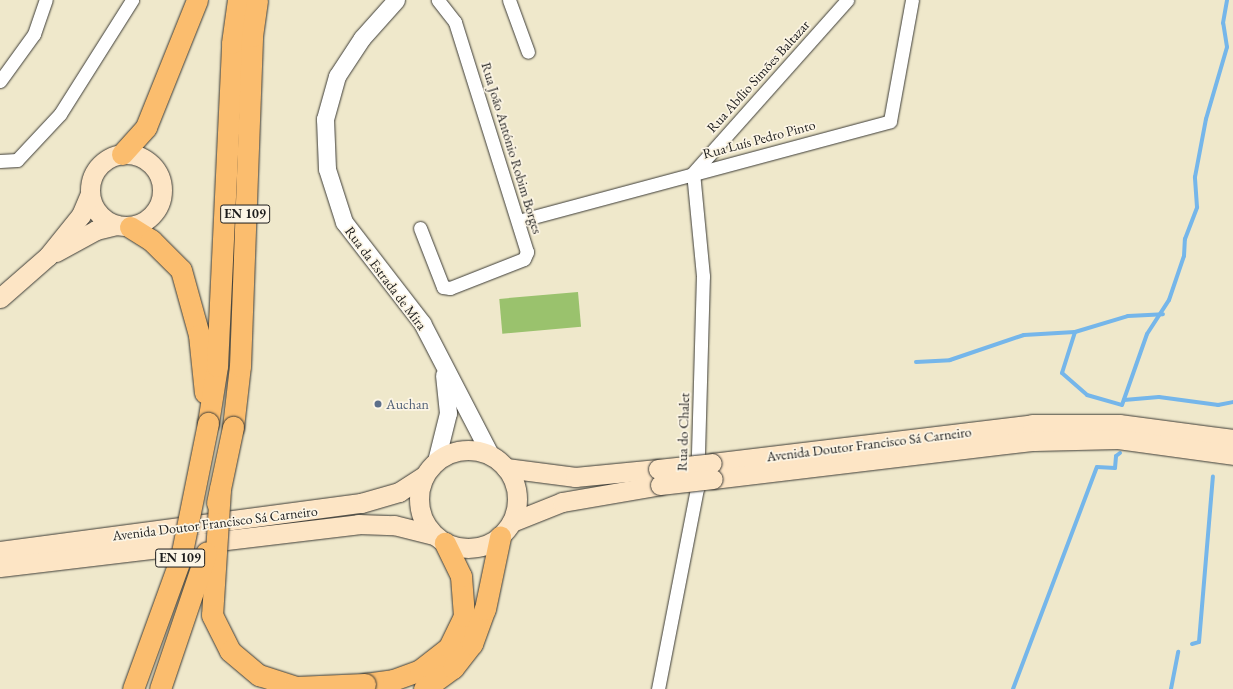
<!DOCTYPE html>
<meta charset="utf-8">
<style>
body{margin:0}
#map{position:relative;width:1233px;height:689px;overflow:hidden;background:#efe8cb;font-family:"EB Garamond",serif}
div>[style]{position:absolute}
.green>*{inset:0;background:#9ac26d;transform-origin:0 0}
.stream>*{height:4px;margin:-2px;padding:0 2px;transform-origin:2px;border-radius:2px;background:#75b6ea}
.roads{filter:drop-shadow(0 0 1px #3c3b36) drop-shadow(0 0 1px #3c3b36)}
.minor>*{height:13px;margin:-6.5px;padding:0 6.5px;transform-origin:6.5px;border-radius:6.5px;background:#fff}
.tertiary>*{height:17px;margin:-8.5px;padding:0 8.5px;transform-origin:8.5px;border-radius:8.5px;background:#fff}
.secondary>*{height:19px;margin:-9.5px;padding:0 9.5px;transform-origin:9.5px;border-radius:9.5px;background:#fde5c5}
.secondary>.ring{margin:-9.5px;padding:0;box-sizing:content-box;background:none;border:19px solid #fde5c5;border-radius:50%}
.primary>*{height:21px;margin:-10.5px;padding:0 10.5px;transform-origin:10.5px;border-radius:10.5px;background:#fbbd6e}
.bridges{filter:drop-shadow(0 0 1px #3c3b36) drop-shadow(0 0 1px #3c3b36)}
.secondary-bridge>*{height:19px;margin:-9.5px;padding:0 9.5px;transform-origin:9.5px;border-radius:9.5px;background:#fde5c5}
.primary-bridge>*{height:21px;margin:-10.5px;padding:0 10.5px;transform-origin:10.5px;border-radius:10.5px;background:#fbbd6e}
.dots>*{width:11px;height:11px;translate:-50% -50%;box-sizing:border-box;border:2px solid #fcf5e5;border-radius:50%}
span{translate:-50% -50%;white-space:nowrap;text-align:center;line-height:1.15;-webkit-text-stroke:3.5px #fcf5e5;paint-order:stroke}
.shield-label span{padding:1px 3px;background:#fcf5e5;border:1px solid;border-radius:3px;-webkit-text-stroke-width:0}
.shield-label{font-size:13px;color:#1c1c1c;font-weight:700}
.street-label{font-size:14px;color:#1c1c1c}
.service-label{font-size:14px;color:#4e5e75}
.left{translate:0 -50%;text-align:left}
</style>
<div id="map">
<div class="green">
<div style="left:578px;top:292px;width:35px;height:79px;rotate:85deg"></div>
</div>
<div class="stream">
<div style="left:1075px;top:332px;width:43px;rotate:107.6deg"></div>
<div style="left:1062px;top:373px;width:33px;rotate:41deg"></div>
<div style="left:1087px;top:395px;width:36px;rotate:16deg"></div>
<div style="left:1122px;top:405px;width:75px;rotate:-70.6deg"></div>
<div style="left:1147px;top:334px;width:40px;rotate:-57.1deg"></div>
<div style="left:1169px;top:300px;width:46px;rotate:-71.2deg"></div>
<div style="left:1184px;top:256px;width:17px;rotate:-87deg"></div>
<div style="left:1185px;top:239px;width:34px;rotate:-69deg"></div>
<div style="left:1197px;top:207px;width:30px;rotate:-94deg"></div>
<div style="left:1195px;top:177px;width:59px;rotate:-79.3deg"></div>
<div style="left:1206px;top:119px;width:75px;rotate:-73.7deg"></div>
<div style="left:1227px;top:47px;width:24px;rotate:-99deg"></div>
<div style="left:1223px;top:23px;width:23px;rotate:-80deg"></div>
<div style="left:916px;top:362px;width:34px;rotate:-3deg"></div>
<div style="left:950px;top:360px;width:78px;rotate:-18.7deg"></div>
<div style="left:1024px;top:335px;width:51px;rotate:-3.4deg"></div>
<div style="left:1075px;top:332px;width:55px;rotate:-16.8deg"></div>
<div style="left:1128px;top:316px;width:35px;rotate:-3deg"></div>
<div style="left:1124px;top:400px;width:35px;rotate:-5deg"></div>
<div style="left:1159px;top:397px;width:60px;rotate:7.7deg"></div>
<div style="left:1218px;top:405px;width:15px;rotate:-11deg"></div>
<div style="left:1192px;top:644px;width:7px;rotate:-16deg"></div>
<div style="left:1199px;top:642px;width:166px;rotate:-85.2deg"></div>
<div style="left:1013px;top:689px;width:237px;rotate:-69.3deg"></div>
<div style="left:1097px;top:467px;width:18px;rotate:3deg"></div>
<div style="left:1115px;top:468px;width:12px;rotate:-85deg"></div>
<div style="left:1116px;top:456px;width:5px;rotate:-37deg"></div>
<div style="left:1171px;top:689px;width:38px;rotate:-79deg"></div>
</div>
<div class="roads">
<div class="minor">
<div style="left:509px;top:0;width:55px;rotate:69.9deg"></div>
<div style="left:0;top:81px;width:58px;rotate:-54.1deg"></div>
<div style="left:34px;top:34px;width:36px;rotate:-71deg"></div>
<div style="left:0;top:161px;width:17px;rotate:-3deg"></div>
<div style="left:17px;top:160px;width:63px;rotate:-46.9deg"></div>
<div style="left:60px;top:114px;width:135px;rotate:-57.7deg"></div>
<div style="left:693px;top:173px;width:232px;rotate:-48.3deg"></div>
<div style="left:518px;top:221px;width:385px;rotate:-15deg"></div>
<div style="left:890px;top:121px;width:123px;rotate:-79.7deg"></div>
<div style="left:420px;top:228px;width:63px;rotate:68.7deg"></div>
<div style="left:443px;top:287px;width:7px;rotate:8deg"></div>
<div style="left:450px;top:288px;width:79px;rotate:-21.4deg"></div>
<div style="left:524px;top:259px;width:8px;rotate:-67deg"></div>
<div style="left:527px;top:252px;width:241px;rotate:-107.4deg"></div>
<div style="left:455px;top:22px;width:28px;rotate:-128deg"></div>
<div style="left:658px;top:689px;width:204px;rotate:-79deg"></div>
<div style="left:697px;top:489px;width:213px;rotate:-88.4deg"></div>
<div style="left:703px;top:276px;width:103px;rotate:-95.5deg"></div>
</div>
<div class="tertiary">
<div style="left:396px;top:0;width:51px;rotate:131.8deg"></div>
<div style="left:362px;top:38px;width:45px;rotate:123.3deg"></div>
<div style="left:337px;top:76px;width:45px;rotate:105.6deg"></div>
<div style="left:325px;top:119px;width:50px;rotate:87.7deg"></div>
<div style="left:327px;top:169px;width:56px;rotate:72.2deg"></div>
<div style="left:344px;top:222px;width:128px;rotate:52.3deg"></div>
<div style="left:422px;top:323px;width:150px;rotate:62.6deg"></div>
<div style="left:436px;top:461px;width:49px;rotate:-76deg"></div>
<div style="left:448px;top:413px;width:38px;rotate:-96deg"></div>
</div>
<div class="secondary">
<div class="ring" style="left:90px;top:154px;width:53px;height:53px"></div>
<div style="left:56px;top:252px;width:46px;rotate:-28.8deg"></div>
<div style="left:96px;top:230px;width:21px;rotate:-14deg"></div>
<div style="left:0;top:298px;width:64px;rotate:-41.2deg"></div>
<div style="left:48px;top:256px;width:53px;rotate:-51.2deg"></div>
<div style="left:81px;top:215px;width:23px;rotate:-67deg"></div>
<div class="ring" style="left:419px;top:450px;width:79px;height:79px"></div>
<div style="left:712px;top:463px;width:322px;rotate:-6.9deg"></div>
<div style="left:1032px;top:424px;width:87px"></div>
<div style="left:1119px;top:424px;width:115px;rotate:7.5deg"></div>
<div style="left:506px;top:468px;width:70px;rotate:7.4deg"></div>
<div style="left:575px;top:477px;width:83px;rotate:-5.5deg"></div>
<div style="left:713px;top:479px;width:323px;rotate:-6.8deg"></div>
<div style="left:1034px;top:441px;width:84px;rotate:-1.4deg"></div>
<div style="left:1118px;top:439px;width:116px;rotate:7.9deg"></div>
<div style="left:512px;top:522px;width:54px;rotate:-21.8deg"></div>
<div style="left:562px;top:502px;width:99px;rotate:-9.8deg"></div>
<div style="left:0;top:551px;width:364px;rotate:-7.6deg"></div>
<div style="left:361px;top:503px;width:40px;rotate:-16deg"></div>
<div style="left:399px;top:492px;width:30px;rotate:-33deg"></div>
<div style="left:0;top:567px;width:361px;rotate:-6.8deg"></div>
<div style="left:358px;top:524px;width:36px;rotate:2deg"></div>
<div style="left:394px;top:525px;width:41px;rotate:14deg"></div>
</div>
<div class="primary">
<div style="left:122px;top:154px;width:36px;rotate:-48deg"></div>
<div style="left:146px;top:127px;width:137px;rotate:-68.1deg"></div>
<div style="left:130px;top:227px;width:25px;rotate:32deg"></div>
<div style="left:151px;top:240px;width:42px;rotate:45deg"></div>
<div style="left:181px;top:270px;width:67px;rotate:74.5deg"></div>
<div style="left:199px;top:335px;width:58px;rotate:84.1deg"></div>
<div style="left:208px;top:423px;width:58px;rotate:-81deg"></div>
<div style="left:217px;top:366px;width:323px;rotate:-87.3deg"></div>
<div style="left:232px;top:43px;width:43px;rotate:-82.1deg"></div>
<div style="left:233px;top:427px;width:61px;rotate:-83.5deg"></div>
<div style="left:240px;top:366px;width:330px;rotate:-87.9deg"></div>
<div style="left:252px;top:36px;width:36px;rotate:-82deg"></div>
<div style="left:365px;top:684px;width:28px;rotate:-8deg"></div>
<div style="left:393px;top:680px;width:29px;rotate:-20deg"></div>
<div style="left:420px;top:670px;width:37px;rotate:-38deg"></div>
<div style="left:449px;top:647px;width:34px;rotate:-64deg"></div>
<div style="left:464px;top:616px;width:40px;rotate:-94.3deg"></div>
<div style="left:461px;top:576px;width:37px;rotate:-116deg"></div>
<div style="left:424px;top:689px;width:36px;rotate:-36deg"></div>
<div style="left:453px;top:668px;width:31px;rotate:-52deg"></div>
<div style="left:472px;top:644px;width:37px;rotate:-70deg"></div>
<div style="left:485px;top:609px;width:74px;rotate:-78.2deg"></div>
</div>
</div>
<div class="bridges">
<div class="secondary-bridge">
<div style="left:658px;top:469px;width:54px;rotate:-6.3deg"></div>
<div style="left:660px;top:485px;width:53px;rotate:-6.5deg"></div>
</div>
<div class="primary-bridge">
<div style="left:220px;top:489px;width:126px;rotate:93.6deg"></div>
<div style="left:212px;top:615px;width:40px;rotate:63.4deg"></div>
<div style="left:230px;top:651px;width:38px;rotate:40deg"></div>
<div style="left:259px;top:675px;width:39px;rotate:18deg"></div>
<div style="left:296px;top:687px;width:69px;rotate:-2.5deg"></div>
<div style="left:217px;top:503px;width:78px;rotate:-78.1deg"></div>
<div style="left:133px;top:689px;width:140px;rotate:-70deg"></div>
<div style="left:181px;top:557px;width:137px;rotate:-78.6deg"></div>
<div style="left:160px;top:689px;width:144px;rotate:-71.3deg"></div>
</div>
</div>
<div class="dots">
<div style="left:378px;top:404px;background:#5c6f8a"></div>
</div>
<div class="shield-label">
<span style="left:245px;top:214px">EN 109</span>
<span style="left:180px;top:558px">EN 109</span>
</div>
<div class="street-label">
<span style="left:758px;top:76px;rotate:-48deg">Rua Abílio Simões Baltazar</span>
<span style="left:759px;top:139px;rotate:-15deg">Rua Luís Pedro Pinto</span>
<span style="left:512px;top:148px;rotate:73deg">Rua João António Robim Borges</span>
<span style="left:386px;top:278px;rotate:53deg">Rua da Estrada de Mira</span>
<span style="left:683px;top:432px;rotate:-88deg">Rua do Chalet</span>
<span style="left:869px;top:444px;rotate:-7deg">Avenida Doutor Francisco Sá Carneiro</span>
<span style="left:215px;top:523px;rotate:-7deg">Avenida Doutor Francisco Sá Carneiro</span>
</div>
<div class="service-label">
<span class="left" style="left:386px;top:404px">Auchan</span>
</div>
</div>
